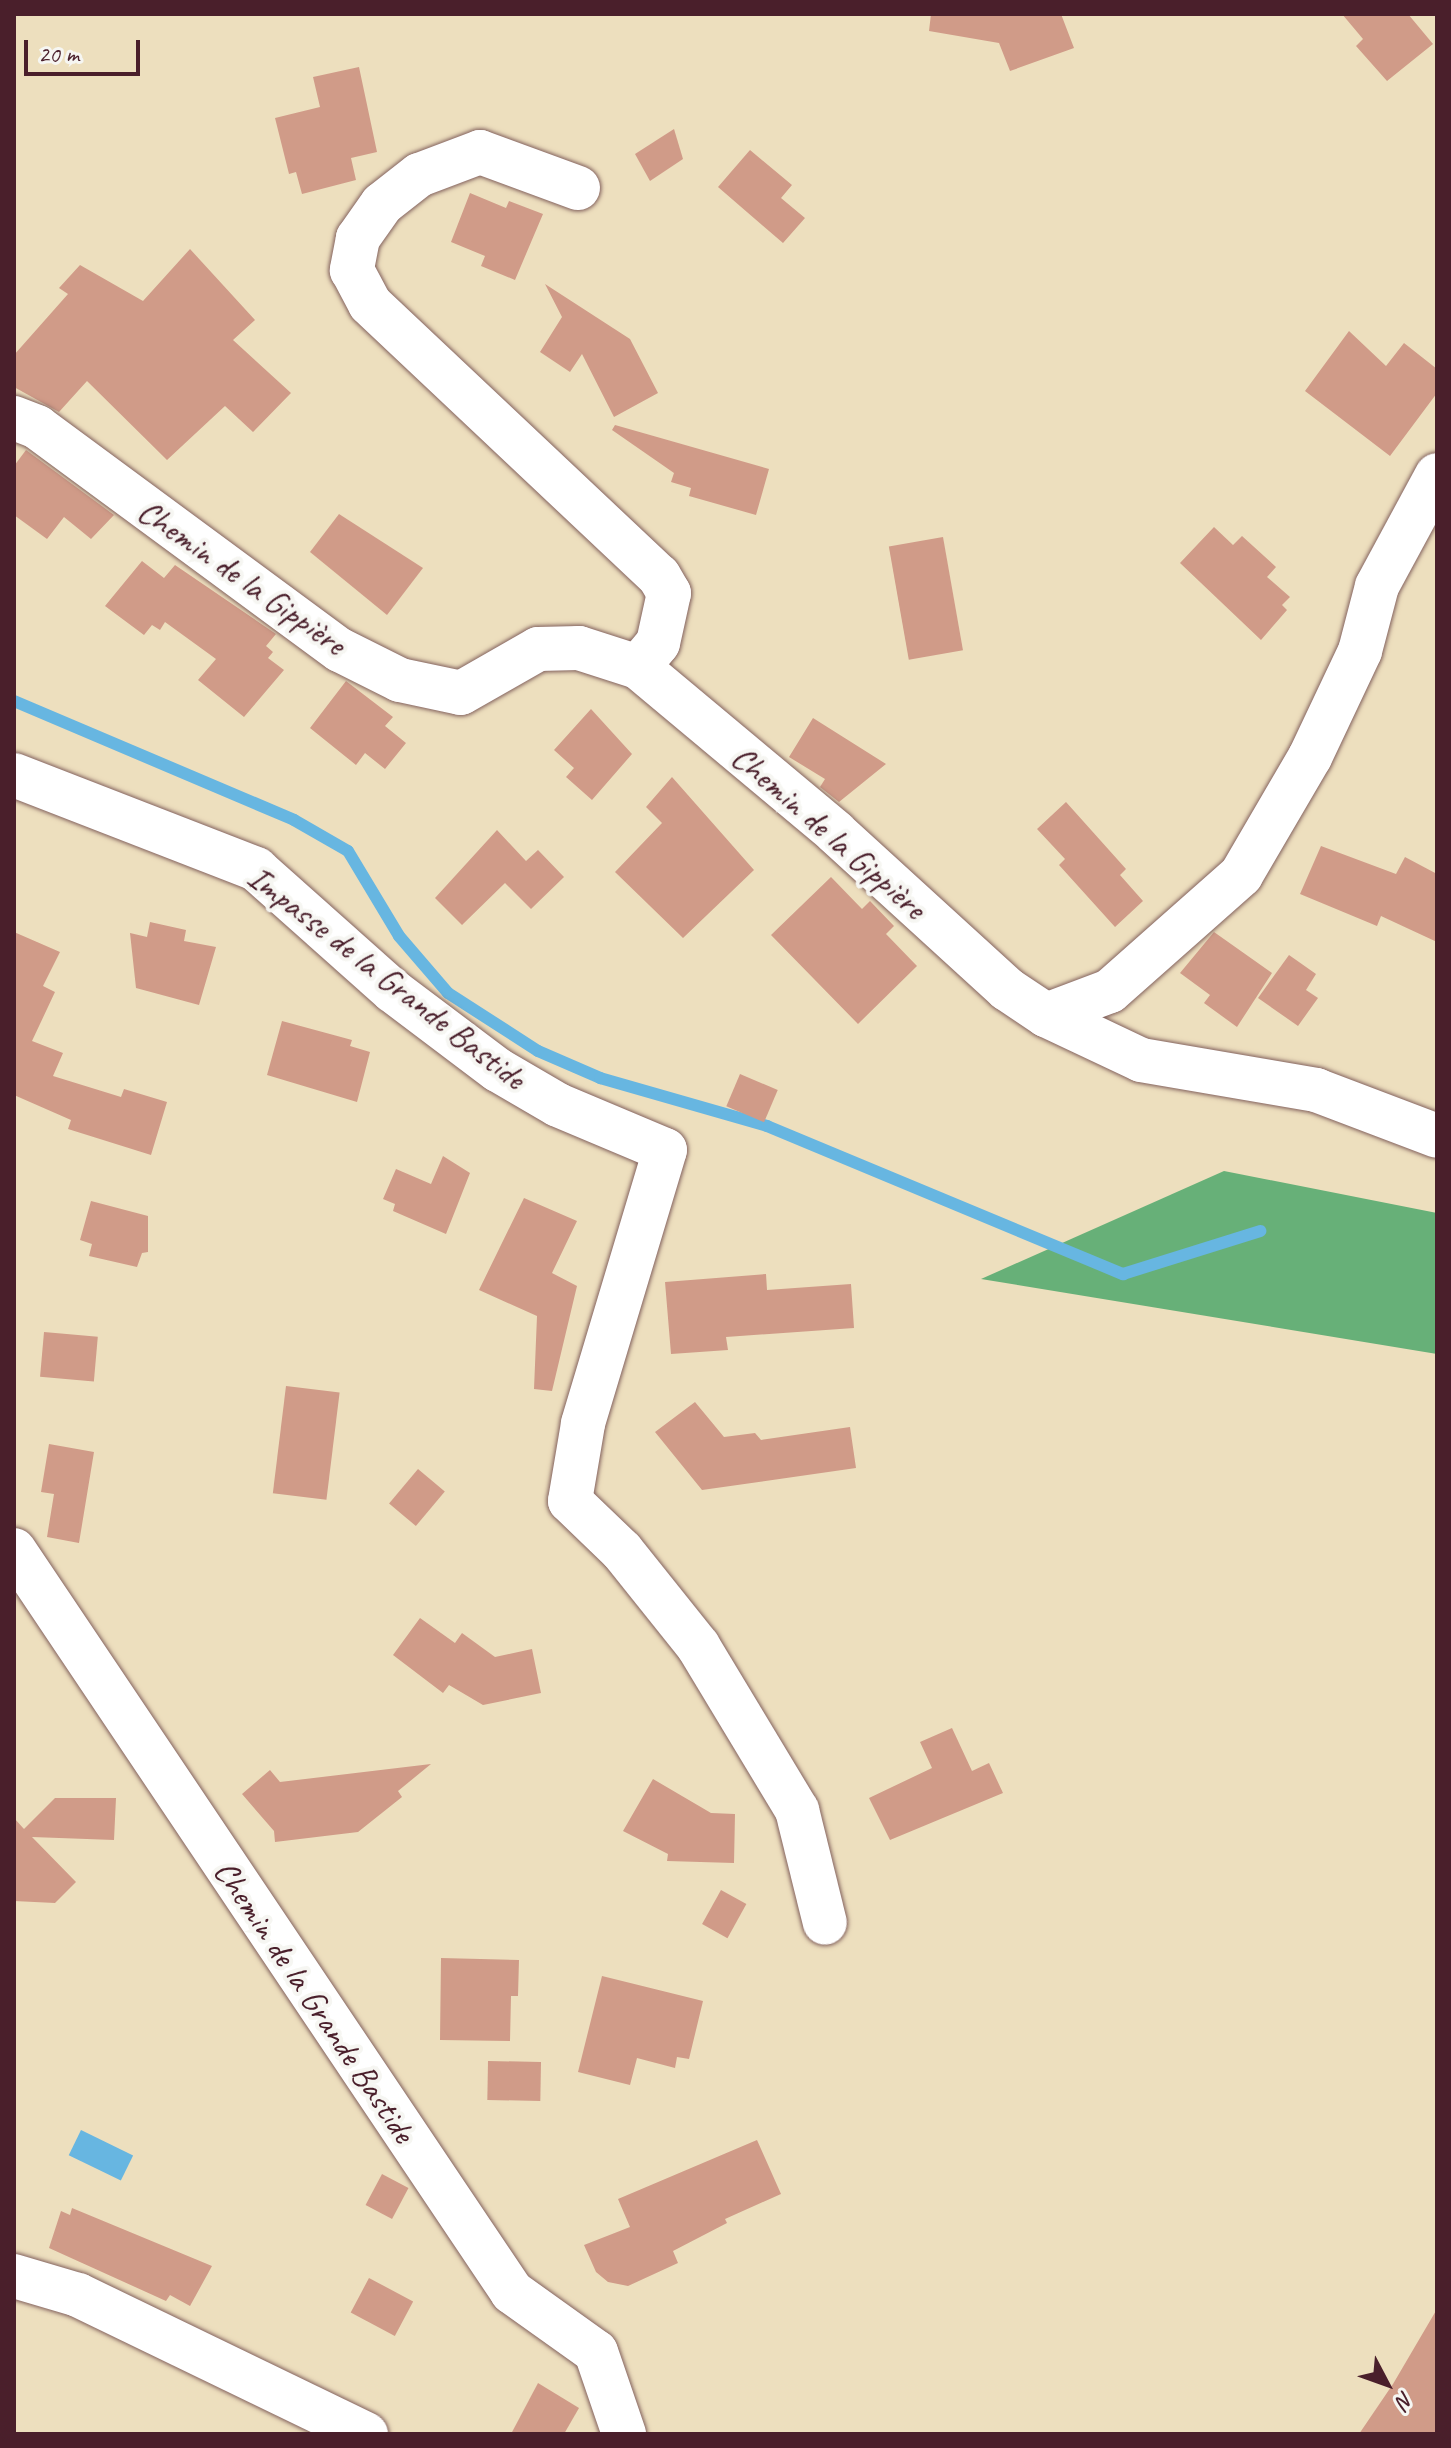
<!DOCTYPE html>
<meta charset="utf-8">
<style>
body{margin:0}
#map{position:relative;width:1451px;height:2448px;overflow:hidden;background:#eddfbe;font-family:Caveat,sans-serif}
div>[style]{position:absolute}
.forest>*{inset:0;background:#67b078}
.water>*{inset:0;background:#67b6e1;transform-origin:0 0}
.stream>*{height:12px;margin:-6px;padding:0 6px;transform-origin:6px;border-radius:6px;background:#67b6e1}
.building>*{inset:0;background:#d09b88;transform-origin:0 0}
.roads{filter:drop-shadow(0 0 2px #83625e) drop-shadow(0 0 2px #83625e)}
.minor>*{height:44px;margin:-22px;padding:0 22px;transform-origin:22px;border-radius:22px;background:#fff}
.major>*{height:44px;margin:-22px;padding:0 22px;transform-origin:22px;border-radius:22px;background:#fff}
span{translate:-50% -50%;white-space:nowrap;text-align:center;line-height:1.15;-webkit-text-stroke:8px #f6f6f2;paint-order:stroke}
.street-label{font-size:34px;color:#4a1f2b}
.frame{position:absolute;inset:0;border:16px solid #4a1f2b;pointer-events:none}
.north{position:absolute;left:1347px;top:2344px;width:80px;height:80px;-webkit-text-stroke:6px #f6f6f2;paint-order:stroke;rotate:131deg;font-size:22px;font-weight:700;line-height:32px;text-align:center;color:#4a1f2b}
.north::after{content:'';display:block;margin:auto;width:28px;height:36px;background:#4a1f2b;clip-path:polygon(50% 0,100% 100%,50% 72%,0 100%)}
.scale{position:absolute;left:24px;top:40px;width:116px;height:36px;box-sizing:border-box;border:4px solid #4a1f2b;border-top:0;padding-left:10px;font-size:24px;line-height:28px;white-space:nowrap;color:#4a1f2b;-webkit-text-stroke:6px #f6f6f2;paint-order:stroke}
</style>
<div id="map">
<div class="forest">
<div style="clip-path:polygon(1224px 1171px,1437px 1213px,1437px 1354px,981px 1279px)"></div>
</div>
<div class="water">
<div style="left:81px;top:2130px;width:58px;height:28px;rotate:26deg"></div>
</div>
<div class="stream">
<div style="left:14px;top:701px;width:304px;rotate:23deg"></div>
<div style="left:294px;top:820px;width:62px;rotate:29.9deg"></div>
<div style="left:348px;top:851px;width:99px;rotate:59deg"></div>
<div style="left:399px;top:936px;width:75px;rotate:49.3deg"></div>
<div style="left:448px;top:993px;width:107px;rotate:32.8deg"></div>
<div style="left:538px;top:1051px;width:68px;rotate:23.5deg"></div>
<div style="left:600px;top:1078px;width:174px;rotate:16deg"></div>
<div style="left:767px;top:1126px;width:386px;rotate:22.6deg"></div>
<div style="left:1123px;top:1274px;width:144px;rotate:-17.4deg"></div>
</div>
<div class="building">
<div style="clip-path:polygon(931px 14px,1061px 14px,1074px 48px,1010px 71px,999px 43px,929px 31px)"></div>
<div style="clip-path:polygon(1342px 14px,1408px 14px,1433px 44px,1387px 81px,1356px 46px,1363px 39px)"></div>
<div style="clip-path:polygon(359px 67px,377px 152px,351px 158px,356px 180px,302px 194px,296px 172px,289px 174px,275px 118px,320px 107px,313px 77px)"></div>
<div style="clip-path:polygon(674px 129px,683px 159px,650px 181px,635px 154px)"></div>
<div style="clip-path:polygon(750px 150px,792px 185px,781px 198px,805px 218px,783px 243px,718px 187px)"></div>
<div style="clip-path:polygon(470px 193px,506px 208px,509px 201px,543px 214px,515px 280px,481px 266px,485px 256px,451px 242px)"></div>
<div style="clip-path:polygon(190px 249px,255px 320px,233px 340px,291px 393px,253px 432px,225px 406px,167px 460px,87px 381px,59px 412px,14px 387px,14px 355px,68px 294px,59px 288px,80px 265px,143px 301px)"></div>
<div style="clip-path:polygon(545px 284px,630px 339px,658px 393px,614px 417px,582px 354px,570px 372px,540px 352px,562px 317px)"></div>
<div style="clip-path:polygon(1349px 331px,1386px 366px,1404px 343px,1437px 369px,1437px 393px,1390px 456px,1305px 391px)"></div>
<div style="clip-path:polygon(615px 425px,769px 469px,756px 515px,689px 496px,691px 488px,671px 482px,674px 473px,612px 430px)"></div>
<div style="clip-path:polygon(26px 450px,114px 515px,91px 539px,64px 517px,47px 539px,14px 515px,14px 466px)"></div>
<div style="clip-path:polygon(339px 514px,423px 568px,387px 615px,310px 552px)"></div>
<div style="clip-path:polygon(1214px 527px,1233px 545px,1242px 536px,1264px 556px,1276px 567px,1267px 577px,1290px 597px,1282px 605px,1287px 610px,1261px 640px,1180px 563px)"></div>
<div style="left:943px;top:537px;width:115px;height:55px;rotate:80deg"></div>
<div style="clip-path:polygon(142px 561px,164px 578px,175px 565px,276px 634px,266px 646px,273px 652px,268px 658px,284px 670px,244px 717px,198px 680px,216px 659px,165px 622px,160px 630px,152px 625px,144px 635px,105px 606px)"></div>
<div style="clip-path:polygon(346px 681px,393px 717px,385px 726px,406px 743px,385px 769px,365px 753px,356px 765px,310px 728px)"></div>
<div style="clip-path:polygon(591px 709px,632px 754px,592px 800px,566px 777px,574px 768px,554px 750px)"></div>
<div style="clip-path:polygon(813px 718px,886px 764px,839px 802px,820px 787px,825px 779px,789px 757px)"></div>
<div style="clip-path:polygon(672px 777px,754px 870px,683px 938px,615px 872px,662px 823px,646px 807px)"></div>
<div style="clip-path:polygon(1066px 802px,1126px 869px,1120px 875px,1143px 901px,1115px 927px,1059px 865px,1065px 859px,1037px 829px)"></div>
<div style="clip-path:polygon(497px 830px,526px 861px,538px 850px,564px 877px,531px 909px,505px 883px,462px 925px,435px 898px)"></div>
<div style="clip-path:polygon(1321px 846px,1396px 874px,1405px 857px,1437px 874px,1437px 942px,1381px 916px,1377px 926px,1300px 894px)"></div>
<div style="clip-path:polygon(831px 877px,862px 909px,870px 901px,894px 926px,886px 934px,917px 966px,858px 1024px,771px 935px)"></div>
<div style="clip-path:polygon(150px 922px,186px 930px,184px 941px,216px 947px,199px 1005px,136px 988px,130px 933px,147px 937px)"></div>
<div style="clip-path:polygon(14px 932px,60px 952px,43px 986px,55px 992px,32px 1041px,63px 1053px,53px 1076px,121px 1097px,124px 1089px,167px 1102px,151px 1155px,68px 1129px,71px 1120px,14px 1095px)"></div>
<div style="clip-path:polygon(1214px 932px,1272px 973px,1237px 1027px,1204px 1003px,1210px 995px,1180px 973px)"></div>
<div style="clip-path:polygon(1289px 955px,1316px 974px,1306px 990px,1318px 998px,1298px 1026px,1258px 998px)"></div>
<div style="clip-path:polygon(282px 1021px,352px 1040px,350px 1046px,370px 1052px,357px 1102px,267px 1075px)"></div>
<div style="left:740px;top:1074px;width:41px;height:35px;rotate:23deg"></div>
<div style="clip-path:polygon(443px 1156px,470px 1173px,446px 1234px,393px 1211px,395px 1204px,383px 1199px,396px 1169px,431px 1184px)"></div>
<div style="clip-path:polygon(524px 1198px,577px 1221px,552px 1273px,577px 1286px,552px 1391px,534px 1389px,537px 1316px,479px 1290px)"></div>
<div style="clip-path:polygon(91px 1201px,148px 1216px,148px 1252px,142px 1253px,137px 1267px,89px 1256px,92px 1244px,80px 1240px)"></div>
<div style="clip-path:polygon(766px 1274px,767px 1290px,851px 1284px,854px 1328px,726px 1337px,728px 1350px,671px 1354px,665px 1282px)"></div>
<div style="left:44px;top:1332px;width:54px;height:45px;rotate:5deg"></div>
<div style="left:286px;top:1386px;width:54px;height:108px;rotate:7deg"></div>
<div style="clip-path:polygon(695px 1402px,724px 1437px,755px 1433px,761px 1440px,850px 1427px,856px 1468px,702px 1490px,655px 1432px)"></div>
<div style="clip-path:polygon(49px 1444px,94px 1452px,79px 1543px,47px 1537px,54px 1494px,41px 1492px)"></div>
<div style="left:418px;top:1469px;width:35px;height:45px;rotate:40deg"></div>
<div style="clip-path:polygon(420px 1618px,455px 1643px,462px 1633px,495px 1657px,532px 1649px,541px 1693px,483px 1705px,449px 1685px,443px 1693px,393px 1655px)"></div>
<div style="clip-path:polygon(952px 1728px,972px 1771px,989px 1763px,1003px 1793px,890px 1840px,869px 1798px,932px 1768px,920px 1742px)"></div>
<div style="clip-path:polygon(431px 1764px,398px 1791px,402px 1797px,358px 1832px,275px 1842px,274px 1831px,242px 1794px,270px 1770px,280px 1782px)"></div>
<div style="clip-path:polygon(653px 1779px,711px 1813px,735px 1814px,734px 1863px,667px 1861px,668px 1854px,623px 1831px)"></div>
<div style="clip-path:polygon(55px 1798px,116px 1798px,114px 1840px,32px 1837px,76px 1882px,55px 1903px,14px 1901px,14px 1818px,24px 1829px)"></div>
<div style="left:721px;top:1890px;width:29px;height:39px;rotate:29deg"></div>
<div style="clip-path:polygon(441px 1958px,519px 1960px,518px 1996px,511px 1996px,510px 2041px,440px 2040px)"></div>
<div style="clip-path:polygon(602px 1976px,703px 2001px,689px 2059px,677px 2057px,675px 2068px,637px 2058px,630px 2085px,578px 2072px)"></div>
<div style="left:488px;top:2061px;width:53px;height:39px;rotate:1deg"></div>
<div style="clip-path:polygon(757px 2140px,781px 2194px,725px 2219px,727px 2223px,673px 2251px,678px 2263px,628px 2286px,608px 2282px,596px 2272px,584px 2245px,630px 2227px,618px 2199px)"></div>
<div style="left:382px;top:2174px;width:30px;height:35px;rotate:28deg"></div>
<div style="clip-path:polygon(72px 2208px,212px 2266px,190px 2306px,170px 2295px,166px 2301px,49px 2248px,61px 2211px,70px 2215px)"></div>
<div style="left:369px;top:2278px;width:50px;height:39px;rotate:28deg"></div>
<div style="clip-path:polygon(1437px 2309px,1437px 2434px,1359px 2434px,1393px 2384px)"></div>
<div style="clip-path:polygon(538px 2383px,579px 2408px,564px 2434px,511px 2434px)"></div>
</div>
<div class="roads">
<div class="minor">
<div style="left:578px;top:188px;width:104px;rotate:-159.8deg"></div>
<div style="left:480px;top:152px;width:65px;rotate:159.3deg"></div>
<div style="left:419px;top:175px;width:47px;rotate:141.9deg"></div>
<div style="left:382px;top:204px;width:42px;rotate:125.2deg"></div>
<div style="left:358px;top:238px;width:33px;rotate:101deg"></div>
<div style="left:352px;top:270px;width:38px;rotate:62deg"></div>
<div style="left:370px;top:304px;width:397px;rotate:43.3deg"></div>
<div style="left:659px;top:576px;width:20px;rotate:60deg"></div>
<div style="left:669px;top:593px;width:51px;rotate:102.4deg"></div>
<div style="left:658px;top:643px;width:31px;rotate:130deg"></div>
<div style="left:14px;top:418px;width:25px;rotate:21deg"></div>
<div style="left:37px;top:427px;width:376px;rotate:36.4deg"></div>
<div style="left:340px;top:650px;width:67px;rotate:26.6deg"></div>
<div style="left:400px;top:680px;width:62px;rotate:12deg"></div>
<div style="left:461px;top:693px;width:89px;rotate:-29.7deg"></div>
<div style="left:538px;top:649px;width:41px;rotate:-1.4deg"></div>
<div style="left:579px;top:648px;width:62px;rotate:17.9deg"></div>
<div style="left:638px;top:667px;width:257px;rotate:39.9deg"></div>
<div style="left:835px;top:832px;width:233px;rotate:42.4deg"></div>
<div style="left:1007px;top:989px;width:47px;rotate:33.7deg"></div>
<div style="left:1046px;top:1015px;width:68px;rotate:-20.6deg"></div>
<div style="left:1110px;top:991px;width:175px;rotate:-41.5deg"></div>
<div style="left:1241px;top:875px;width:137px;rotate:-59.7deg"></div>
<div style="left:1310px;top:757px;width:117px;rotate:-64.7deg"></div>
<div style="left:1360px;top:651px;width:67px;rotate:-75.3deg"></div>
<div style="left:1377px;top:586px;width:126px;rotate:-61.6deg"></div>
<div style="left:14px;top:775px;width:260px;rotate:21.2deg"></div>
<div style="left:256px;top:869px;width:183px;rotate:41.7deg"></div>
<div style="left:393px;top:991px;width:131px;rotate:37deg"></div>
<div style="left:498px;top:1070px;width:69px;rotate:30.3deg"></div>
<div style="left:558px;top:1105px;width:116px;rotate:22.8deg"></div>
<div style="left:665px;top:1150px;width:286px;rotate:106.7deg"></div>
<div style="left:583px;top:1424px;width:78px;rotate:99.6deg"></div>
<div style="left:570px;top:1501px;width:72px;rotate:43.9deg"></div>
<div style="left:622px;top:1551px;width:122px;rotate:51.3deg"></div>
<div style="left:698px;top:1646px;width:192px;rotate:58.9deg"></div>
<div style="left:797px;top:1810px;width:116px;rotate:76.1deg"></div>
<div style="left:1046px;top:1015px;width:105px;rotate:25.3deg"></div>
<div style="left:1141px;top:1060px;width:178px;rotate:9.7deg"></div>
<div style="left:1316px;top:1090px;width:129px;rotate:20.8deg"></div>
<div style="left:14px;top:1550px;width:894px;rotate:56.13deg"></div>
<div style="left:512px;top:2292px;width:103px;rotate:35.5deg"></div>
<div style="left:596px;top:2352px;width:87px;rotate:71.1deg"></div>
</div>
<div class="major">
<div style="left:14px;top:2276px;width:67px;rotate:16.5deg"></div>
<div style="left:78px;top:2295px;width:320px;rotate:25.8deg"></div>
</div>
</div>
<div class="street-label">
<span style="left:242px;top:577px;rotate:35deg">Chemin de la Gippière</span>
<span style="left:829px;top:832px;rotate:41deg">Chemin de la Gippière</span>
<span style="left:387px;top:977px;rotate:38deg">Impasse de la Grande Bastide</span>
<span style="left:315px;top:2001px;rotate:56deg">Chemin de la Grande Bastide</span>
</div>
<div class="frame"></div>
<div class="north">N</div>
<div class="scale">20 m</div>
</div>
